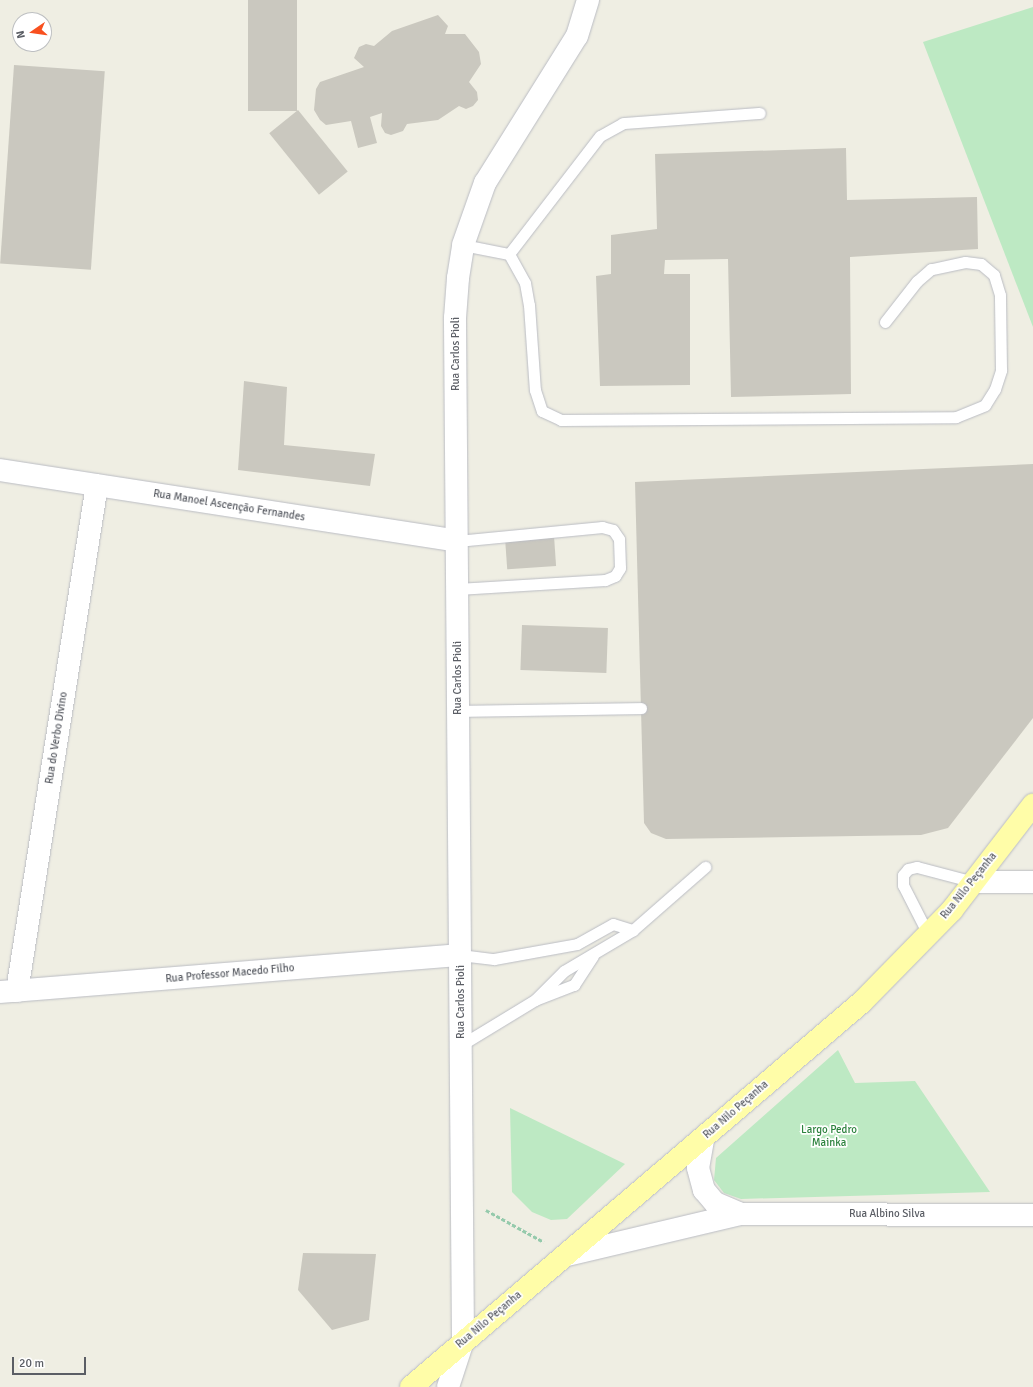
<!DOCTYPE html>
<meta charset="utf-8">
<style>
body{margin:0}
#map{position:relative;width:1033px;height:1387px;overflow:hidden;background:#efeee3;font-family:Signika,sans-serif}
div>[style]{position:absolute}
.green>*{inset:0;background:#bde9c3}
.building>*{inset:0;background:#cac8bf;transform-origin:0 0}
.path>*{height:2.5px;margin-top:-1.25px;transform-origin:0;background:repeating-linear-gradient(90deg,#95caac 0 4px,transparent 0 6px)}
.roads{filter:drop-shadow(0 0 1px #babcc3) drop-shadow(0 0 1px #babcc3)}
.lane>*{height:11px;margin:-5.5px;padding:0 5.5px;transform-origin:5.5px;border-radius:5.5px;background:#fff}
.street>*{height:22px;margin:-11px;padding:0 11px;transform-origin:11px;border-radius:11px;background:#fff}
.secondary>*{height:22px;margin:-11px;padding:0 11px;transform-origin:11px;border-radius:11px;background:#fff}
.primary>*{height:22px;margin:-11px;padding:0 11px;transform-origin:11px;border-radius:11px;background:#fffda8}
span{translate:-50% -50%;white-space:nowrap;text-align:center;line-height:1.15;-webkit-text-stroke:3.5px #fff;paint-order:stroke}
.street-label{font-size:11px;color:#5b5e65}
.park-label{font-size:11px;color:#2c823d}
.north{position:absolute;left:12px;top:12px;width:40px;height:40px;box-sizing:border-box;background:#fff;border:1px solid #bdbfc1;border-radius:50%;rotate:257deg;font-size:11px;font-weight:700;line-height:16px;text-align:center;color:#5b5e65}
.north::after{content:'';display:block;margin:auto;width:14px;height:18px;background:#f8501f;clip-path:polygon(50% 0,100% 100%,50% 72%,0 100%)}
.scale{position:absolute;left:12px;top:1357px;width:74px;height:18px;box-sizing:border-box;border:2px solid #5b5e65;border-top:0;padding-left:5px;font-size:12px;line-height:14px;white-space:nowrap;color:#5b5e65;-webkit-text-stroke:3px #fff;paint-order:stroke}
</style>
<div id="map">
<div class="green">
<div style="clip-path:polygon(1033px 7px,1033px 327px,923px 42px)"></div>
<div style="clip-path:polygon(838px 1050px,855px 1083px,915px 1081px,990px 1192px,741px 1199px,724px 1193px,714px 1180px,716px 1158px)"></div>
<div style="clip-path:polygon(510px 1108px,625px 1164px,567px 1219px,551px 1220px,532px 1212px,512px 1192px)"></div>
</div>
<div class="building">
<div style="left:248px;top:0;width:49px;height:111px"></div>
<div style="clip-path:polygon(438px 15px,448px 26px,445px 34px,465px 34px,479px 52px,481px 64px,469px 82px,477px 92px,478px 100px,473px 106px,466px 109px,459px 106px,438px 120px,407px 124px,403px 131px,391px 135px,385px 133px,381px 126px,382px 113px,370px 117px,377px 143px,358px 148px,351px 121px,326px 125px,320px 120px,314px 110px,316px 89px,320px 82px,364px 67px,354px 58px,359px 47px,366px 44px,374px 46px,392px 31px)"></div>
<div style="left:14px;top:65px;width:91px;height:199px;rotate:4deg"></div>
<div style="left:298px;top:110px;width:79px;height:37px;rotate:51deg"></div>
<div style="clip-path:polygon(846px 148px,847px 200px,977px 197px,978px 249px,850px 257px,851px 394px,731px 397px,728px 259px,665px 260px,664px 274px,690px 274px,690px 385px,600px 386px,596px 276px,611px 274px,611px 235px,657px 229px,655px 154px)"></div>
<div style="clip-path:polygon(244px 381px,287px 387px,284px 445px,375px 454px,370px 486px,238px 470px)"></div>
<div style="clip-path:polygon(1033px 464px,1033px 718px,948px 828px,921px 835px,666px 839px,651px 833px,644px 823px,635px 482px)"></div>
<div style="left:554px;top:536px;width:30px;height:49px;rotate:86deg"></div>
<div style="left:522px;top:625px;width:86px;height:45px;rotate:2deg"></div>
<div style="clip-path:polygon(303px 1253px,376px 1254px,369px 1320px,332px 1330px,298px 1290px)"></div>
</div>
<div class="path">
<div style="left:486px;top:1210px;width:66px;rotate:28.9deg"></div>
</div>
<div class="roads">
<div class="lane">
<div style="left:463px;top:245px;width:47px;rotate:11.1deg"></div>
<div style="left:509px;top:254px;width:33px;rotate:61deg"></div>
<div style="left:525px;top:283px;width:22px;rotate:80deg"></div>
<div style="left:529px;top:305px;width:85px;rotate:86deg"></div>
<div style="left:535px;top:390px;width:22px;rotate:72deg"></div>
<div style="left:542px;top:411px;width:21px;rotate:25deg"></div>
<div style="left:561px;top:420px;width:395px;rotate:-0.4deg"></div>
<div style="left:956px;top:417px;width:31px;rotate:-22deg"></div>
<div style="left:985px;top:405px;width:19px;rotate:-58deg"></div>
<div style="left:995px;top:389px;width:20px;rotate:-72deg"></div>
<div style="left:1001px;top:370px;width:75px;rotate:-90.8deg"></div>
<div style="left:1000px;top:295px;width:21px;rotate:-107deg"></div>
<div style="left:994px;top:275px;width:17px;rotate:-140deg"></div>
<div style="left:981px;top:264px;width:16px;rotate:-173deg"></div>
<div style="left:965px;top:262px;width:35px;rotate:168deg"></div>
<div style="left:931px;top:269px;width:18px;rotate:139deg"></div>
<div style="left:917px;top:281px;width:52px;rotate:128deg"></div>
<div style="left:509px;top:254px;width:149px;rotate:-52.4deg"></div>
<div style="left:600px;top:136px;width:26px;rotate:-29deg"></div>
<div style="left:623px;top:123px;width:137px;rotate:-4.2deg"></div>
<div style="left:457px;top:541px;width:146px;rotate:-5.5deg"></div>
<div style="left:602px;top:527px;width:11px;rotate:15deg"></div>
<div style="left:613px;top:530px;width:11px;rotate:56deg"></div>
<div style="left:619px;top:539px;width:29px;rotate:88deg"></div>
<div style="left:620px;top:568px;width:9px;rotate:122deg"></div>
<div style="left:615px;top:576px;width:11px;rotate:158deg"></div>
<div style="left:605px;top:580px;width:148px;rotate:176.5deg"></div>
<div style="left:459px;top:711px;width:182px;rotate:-0.9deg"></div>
<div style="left:929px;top:936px;width:57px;rotate:-117deg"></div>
<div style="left:903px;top:885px;width:10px;rotate:-90deg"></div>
<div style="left:903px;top:875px;width:8px;rotate:-50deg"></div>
<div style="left:908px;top:869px;width:9px;rotate:-13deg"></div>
<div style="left:917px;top:867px;width:59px;rotate:14.7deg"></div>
<div style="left:460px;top:955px;width:34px;rotate:7deg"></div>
<div style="left:494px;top:959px;width:84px;rotate:-10.2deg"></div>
<div style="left:577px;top:944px;width:41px;rotate:-29.1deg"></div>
<div style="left:613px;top:924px;width:21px;rotate:17deg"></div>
<div style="left:537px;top:999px;width:40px;rotate:-21deg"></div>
<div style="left:574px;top:985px;width:35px;rotate:-57deg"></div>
<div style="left:461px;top:1045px;width:87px;rotate:-31.3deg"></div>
<div style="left:535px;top:1000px;width:41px;rotate:-45deg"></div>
<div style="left:564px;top:971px;width:80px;rotate:-30.7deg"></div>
<div style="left:633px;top:930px;width:96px;rotate:-41.2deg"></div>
</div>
<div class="street">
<div style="left:0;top:470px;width:462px;rotate:8.8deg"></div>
<div style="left:974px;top:882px;width:59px"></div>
<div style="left:17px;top:991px;width:512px;rotate:-81.02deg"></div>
<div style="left:0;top:992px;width:461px;rotate:-4.6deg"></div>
<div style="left:703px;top:1140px;width:28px;rotate:100deg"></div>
<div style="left:698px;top:1168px;width:23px;rotate:75deg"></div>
<div style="left:704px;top:1190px;width:17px;rotate:50deg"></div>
<div style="left:715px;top:1203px;width:28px;rotate:23deg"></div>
<div style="left:567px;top:1255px;width:179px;rotate:-13.3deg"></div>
<div style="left:741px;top:1214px;width:292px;rotate:0.2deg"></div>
</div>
<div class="secondary">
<div style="left:448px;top:1387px;width:48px;rotate:-71.9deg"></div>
<div style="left:463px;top:1341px;width:1023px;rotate:-90.45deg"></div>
<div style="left:455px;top:318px;width:40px;rotate:-85.7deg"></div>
<div style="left:458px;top:278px;width:33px;rotate:-81deg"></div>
<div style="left:463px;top:245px;width:66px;rotate:-70.5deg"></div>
<div style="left:485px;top:183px;width:173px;rotate:-58deg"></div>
<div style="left:577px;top:36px;width:38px;rotate:-73deg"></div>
</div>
<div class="primary">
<div style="left:411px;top:1387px;width:593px;rotate:-40.49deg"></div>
<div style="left:862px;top:1002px;width:129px;rotate:-45.6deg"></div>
<div style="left:952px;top:910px;width:133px;rotate:-52.4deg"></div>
</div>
</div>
<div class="street-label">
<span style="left:456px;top:354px;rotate:-90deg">Rua Carlos Pioli</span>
<span style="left:229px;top:506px;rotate:9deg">Rua Manoel Ascenção Fernandes</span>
<span style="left:458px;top:678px;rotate:-90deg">Rua Carlos Pioli</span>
<span style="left:57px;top:738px;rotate:-81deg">Rua do Verbo Divino</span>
<span style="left:969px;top:886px;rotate:-51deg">Rua Nilo Peçanha</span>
<span style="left:230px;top:974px;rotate:-5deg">Rua Professor Macedo Filho</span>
<span style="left:461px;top:1002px;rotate:-90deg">Rua Carlos Pioli</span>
<span style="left:736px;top:1110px;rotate:-41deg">Rua Nilo Peçanha</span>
<span style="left:887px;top:1214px">Rua Albino Silva</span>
<span style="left:489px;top:1320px;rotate:-40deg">Rua Nilo Peçanha</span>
</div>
<div class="park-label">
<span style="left:829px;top:1137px">Largo Pedro<br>Mainka</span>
</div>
<div class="north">N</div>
<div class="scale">20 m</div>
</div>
